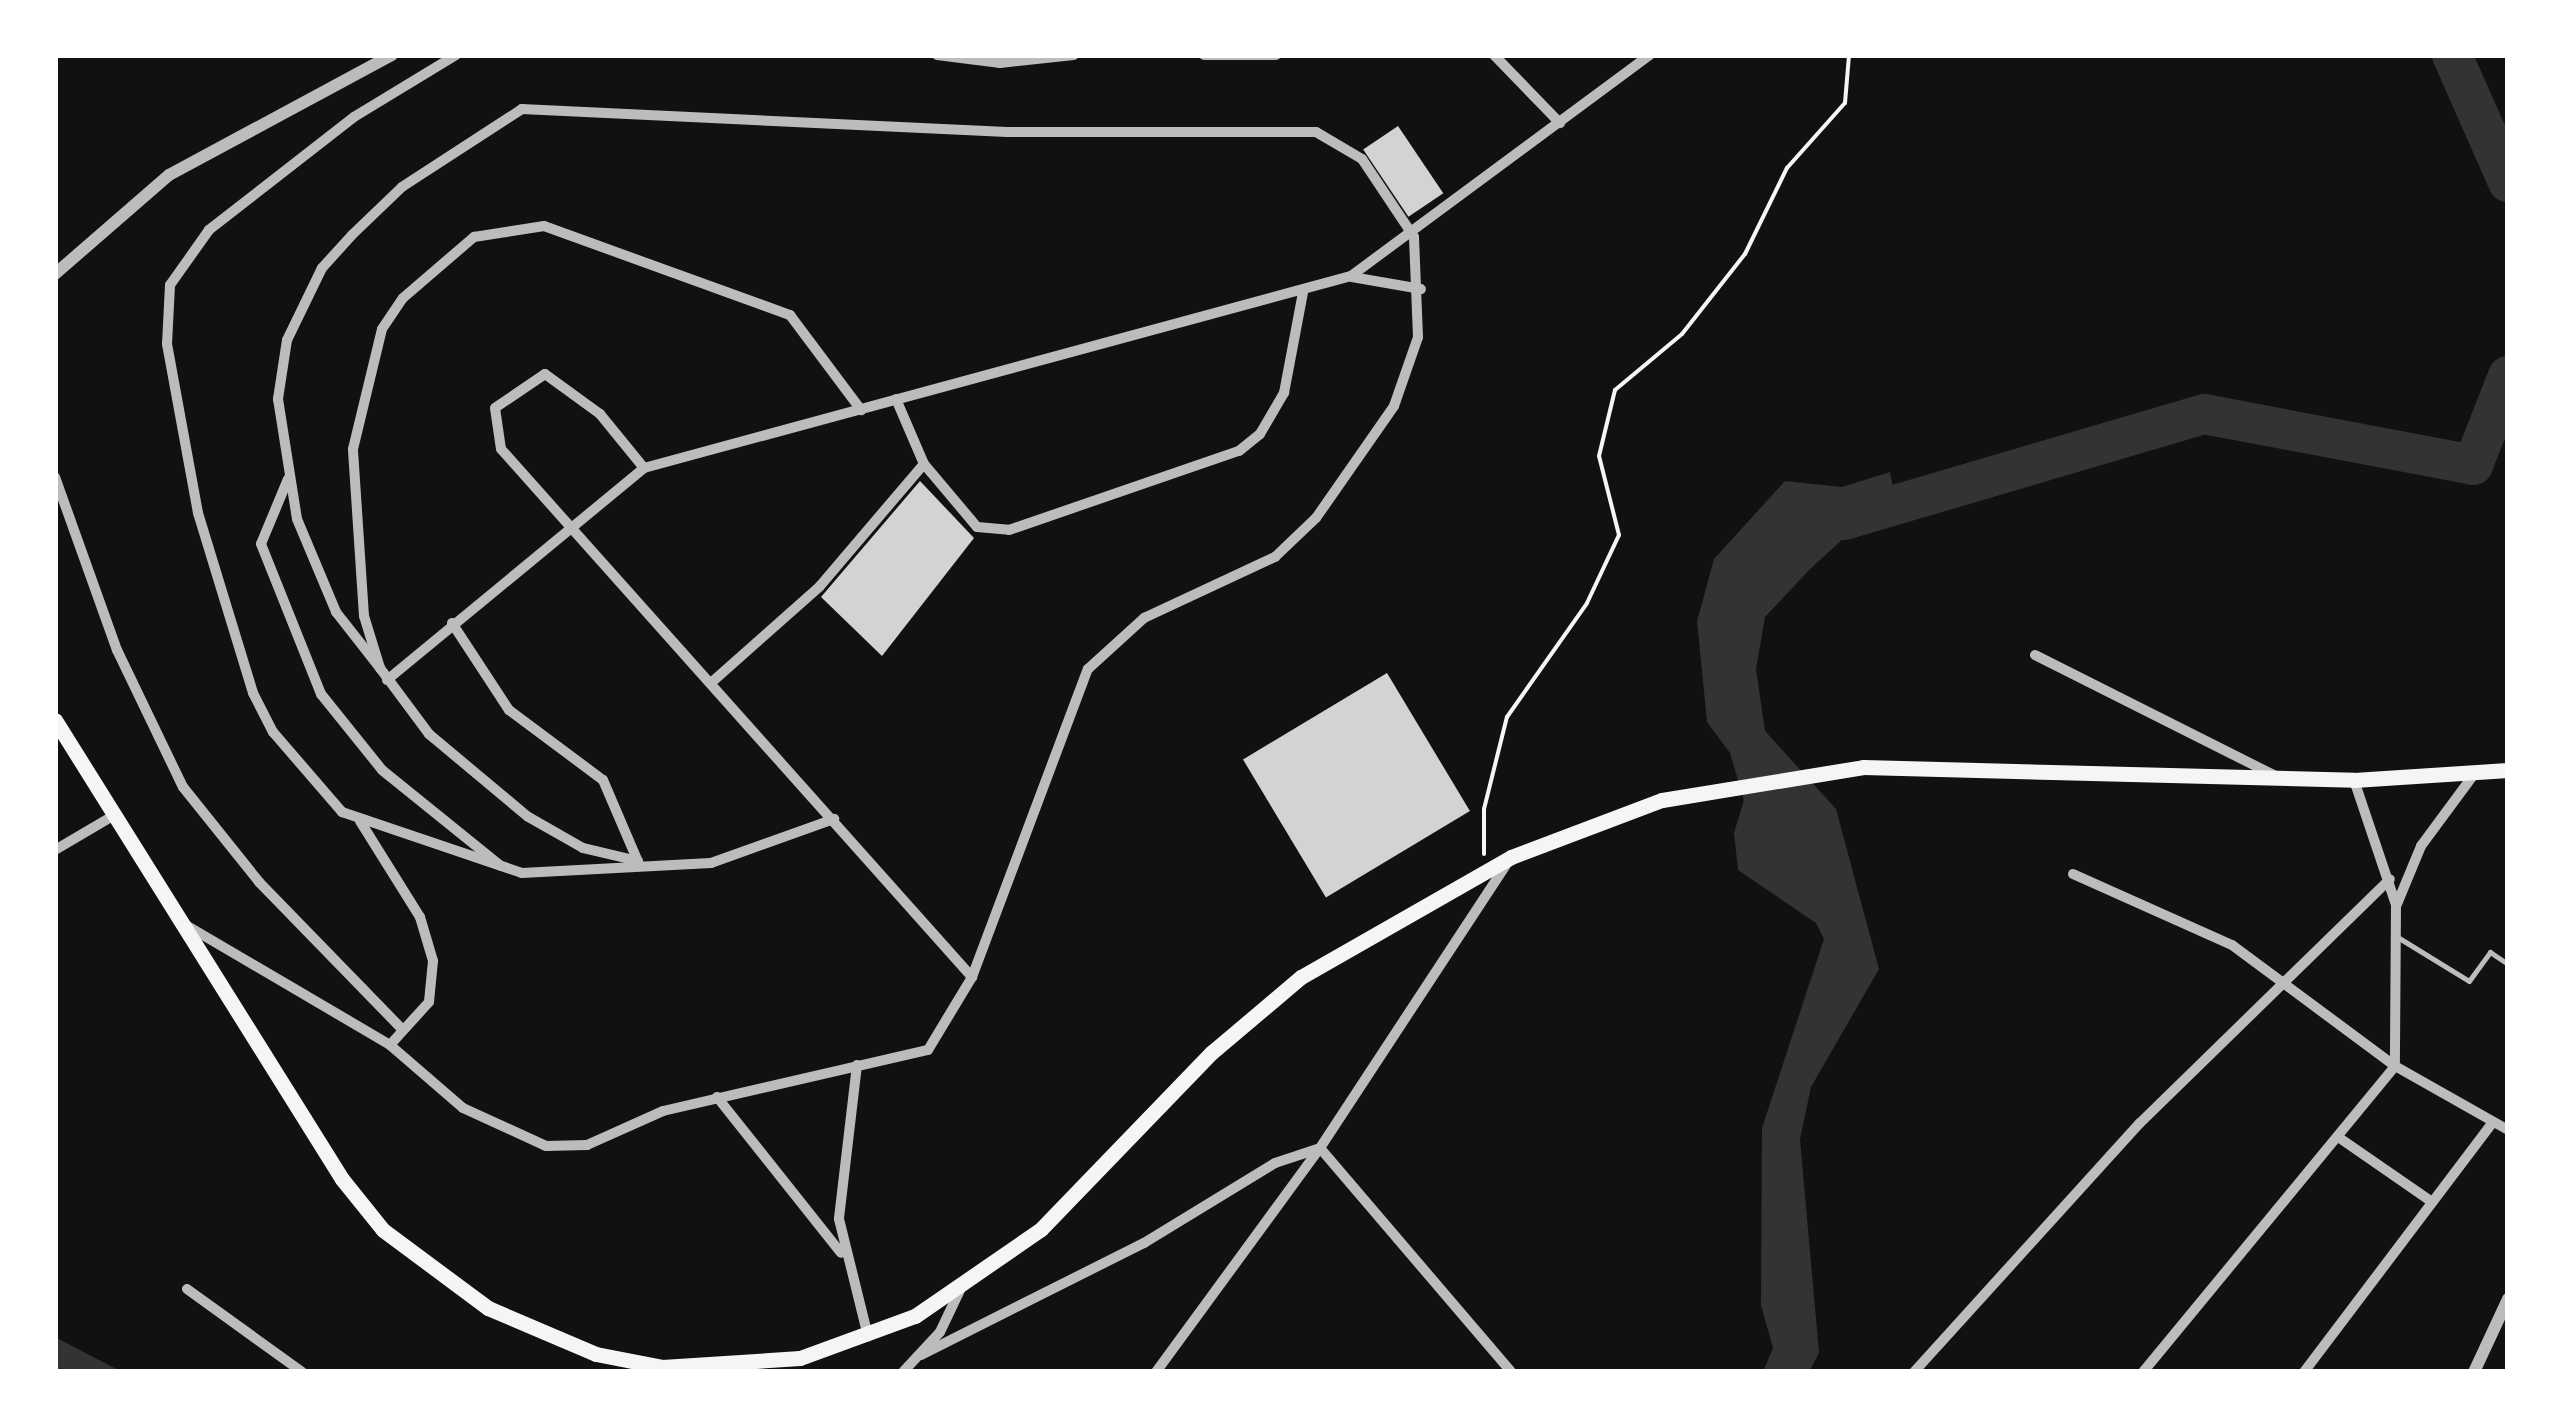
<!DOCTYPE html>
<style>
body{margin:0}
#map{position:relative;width:2563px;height:1427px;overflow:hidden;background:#111;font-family:Manrope,sans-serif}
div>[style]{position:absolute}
.water>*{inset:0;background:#333}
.river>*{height:40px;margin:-20px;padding:0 20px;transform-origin:20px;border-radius:20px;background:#333}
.building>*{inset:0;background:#d3d3d3;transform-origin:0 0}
.path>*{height:4px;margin:-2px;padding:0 2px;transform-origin:2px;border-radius:2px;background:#f5f5f5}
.service>*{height:5px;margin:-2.5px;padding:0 2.5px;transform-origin:2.5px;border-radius:2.5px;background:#bcbcbc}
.minor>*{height:10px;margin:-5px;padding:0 5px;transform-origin:5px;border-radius:5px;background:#bcbcbc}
.tertiary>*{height:12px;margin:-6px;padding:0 6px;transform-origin:6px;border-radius:6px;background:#bcbcbc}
.primary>*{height:15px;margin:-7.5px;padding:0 7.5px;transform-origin:7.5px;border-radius:7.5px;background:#f5f5f5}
span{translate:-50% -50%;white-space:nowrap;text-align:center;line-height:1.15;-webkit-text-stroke:8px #fff;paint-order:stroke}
.frame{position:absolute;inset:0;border:58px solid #fff;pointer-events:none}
</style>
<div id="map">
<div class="water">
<div style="clip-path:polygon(1890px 472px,1899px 519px,1844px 538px,1810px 569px,1765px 617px,1756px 669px,1765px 731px,1836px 809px,1879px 969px,1811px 1087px,1800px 1139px,1819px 1353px,1809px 1372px,1763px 1372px,1773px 1348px,1761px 1305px,1762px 1128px,1824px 939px,1816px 923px,1738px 870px,1734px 833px,1744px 800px,1730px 753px,1707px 722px,1697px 621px,1714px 559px,1785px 481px,1842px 487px)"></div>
<div style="clip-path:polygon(55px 1337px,122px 1372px,55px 1372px)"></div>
</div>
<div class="river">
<div style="left:2452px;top:55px;width:139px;rotate:66.2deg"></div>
<div style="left:1844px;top:520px;width:375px;rotate:-16.4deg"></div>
<div style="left:2204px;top:414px;width:274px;rotate:10.7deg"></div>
<div style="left:2473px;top:465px;width:96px;rotate:-68.5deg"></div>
</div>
<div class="building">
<div style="left:1398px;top:126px;width:81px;height:42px;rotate:56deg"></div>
<div style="clip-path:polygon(920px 481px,974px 538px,882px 656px,821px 597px)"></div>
<div style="left:1387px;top:673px;width:161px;height:168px;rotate:59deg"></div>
</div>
<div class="path">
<div style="left:1484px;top:854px;width:45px;rotate:-90deg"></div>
<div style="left:1484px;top:809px;width:95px;rotate:-76deg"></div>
<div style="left:1507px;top:717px;width:139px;rotate:-54.9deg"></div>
<div style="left:1587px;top:603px;width:75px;rotate:-64.8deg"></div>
<div style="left:1619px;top:535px;width:81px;rotate:-104.2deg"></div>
<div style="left:1599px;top:456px;width:68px;rotate:-76.4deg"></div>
<div style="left:1615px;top:390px;width:87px;rotate:-39.9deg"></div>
<div style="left:1682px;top:334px;width:102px;rotate:-51.8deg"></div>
<div style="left:1745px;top:254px;width:96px;rotate:-64deg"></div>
<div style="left:1787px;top:168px;width:87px;rotate:-48.3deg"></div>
<div style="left:1845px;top:103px;width:48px;rotate:-85.2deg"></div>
</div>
<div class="service">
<div style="left:2399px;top:938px;width:82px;rotate:31.6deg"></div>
<div style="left:2469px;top:981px;width:36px;rotate:-54deg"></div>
<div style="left:2490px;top:952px;width:22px;rotate:34deg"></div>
</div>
<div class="minor">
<div style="left:456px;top:55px;width:119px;rotate:148.7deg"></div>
<div style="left:354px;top:117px;width:184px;rotate:142.1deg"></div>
<div style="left:209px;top:230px;width:67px;rotate:125.3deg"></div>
<div style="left:170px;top:285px;width:59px;rotate:92.9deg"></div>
<div style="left:167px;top:344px;width:172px;rotate:79.6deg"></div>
<div style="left:198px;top:513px;width:188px;rotate:73deg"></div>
<div style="left:253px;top:693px;width:44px;rotate:62.9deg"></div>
<div style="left:273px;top:732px;width:106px;rotate:49.2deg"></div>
<div style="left:342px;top:812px;width:190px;rotate:18.7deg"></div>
<div style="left:522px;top:873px;width:189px;rotate:-3deg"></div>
<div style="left:711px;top:863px;width:131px;rotate:-19.7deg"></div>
<div style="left:937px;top:55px;width:64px;rotate:7.2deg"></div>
<div style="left:1000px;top:63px;width:74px;rotate:-6.2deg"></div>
<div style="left:1204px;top:55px;width:72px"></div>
<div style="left:1494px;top:55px;width:95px;rotate:45.9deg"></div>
<div style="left:1352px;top:277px;width:70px;rotate:9.9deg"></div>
<div style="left:896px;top:399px;width:71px;rotate:66.7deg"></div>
<div style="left:924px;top:464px;width:82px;rotate:49.9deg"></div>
<div style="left:977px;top:527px;width:32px;rotate:5deg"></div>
<div style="left:1009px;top:530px;width:243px;rotate:-19deg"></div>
<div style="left:1239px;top:451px;width:27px;rotate:-39deg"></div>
<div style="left:1260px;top:434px;width:48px;rotate:-59.7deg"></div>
<div style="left:1284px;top:393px;width:103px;rotate:-79.3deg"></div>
<div style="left:644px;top:468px;width:70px;rotate:-129.2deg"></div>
<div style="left:600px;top:414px;width:68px;rotate:-144deg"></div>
<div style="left:545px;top:374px;width:60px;rotate:145.8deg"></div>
<div style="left:495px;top:408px;width:41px;rotate:81.7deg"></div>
<div style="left:501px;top:449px;width:708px;rotate:48.27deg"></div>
<div style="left:55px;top:477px;width:184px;rotate:70.3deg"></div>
<div style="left:117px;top:650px;width:152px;rotate:64.3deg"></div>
<div style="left:183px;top:787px;width:122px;rotate:51.3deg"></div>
<div style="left:259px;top:882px;width:206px;rotate:45.8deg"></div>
<div style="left:288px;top:479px;width:70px;rotate:112.6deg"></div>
<div style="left:261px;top:544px;width:162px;rotate:68.2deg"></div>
<div style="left:321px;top:694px;width:97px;rotate:51.2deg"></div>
<div style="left:382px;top:770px;width:153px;rotate:38.9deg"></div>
<div style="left:452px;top:623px;width:104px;rotate:56.8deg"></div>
<div style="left:509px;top:710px;width:117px;rotate:36.7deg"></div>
<div style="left:603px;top:780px;width:91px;rotate:66.8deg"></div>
<div style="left:2035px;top:655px;width:270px;rotate:26.7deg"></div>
<div style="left:387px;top:680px;width:333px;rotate:-39.5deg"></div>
<div style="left:644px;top:468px;width:733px;rotate:-15.19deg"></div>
<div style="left:1351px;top:276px;width:372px;rotate:-36.5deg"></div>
<div style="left:712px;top:682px;width:144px;rotate:-41.6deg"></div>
<div style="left:820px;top:586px;width:160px;rotate:-49.6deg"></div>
<div style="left:2354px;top:780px;width:132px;rotate:71.4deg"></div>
<div style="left:2396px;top:905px;width:161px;rotate:90.4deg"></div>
<div style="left:360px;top:821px;width:113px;rotate:58deg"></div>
<div style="left:420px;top:917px;width:46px;rotate:73.5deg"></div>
<div style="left:433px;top:961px;width:41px;rotate:95.6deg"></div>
<div style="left:429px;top:1002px;width:58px;rotate:132.2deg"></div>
<div style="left:55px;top:850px;width:71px;rotate:-30.5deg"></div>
<div style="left:638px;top:861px;width:57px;rotate:-166.7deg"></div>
<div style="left:583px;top:848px;width:64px;rotate:-150.3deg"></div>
<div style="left:527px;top:816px;width:128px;rotate:-140.1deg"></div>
<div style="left:429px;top:734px;width:82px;rotate:-126.6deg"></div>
<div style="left:380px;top:668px;width:54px;rotate:-107.1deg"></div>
<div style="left:364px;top:616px;width:167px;rotate:-93.8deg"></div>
<div style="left:353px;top:449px;width:123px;rotate:-76.4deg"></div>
<div style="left:382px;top:329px;width:37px;rotate:-56deg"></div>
<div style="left:403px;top:298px;width:94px;rotate:-40.7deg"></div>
<div style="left:474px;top:237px;width:71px;rotate:-8.9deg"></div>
<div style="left:544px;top:226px;width:262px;rotate:19.9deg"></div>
<div style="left:790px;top:315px;width:119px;rotate:53.2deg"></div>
<div style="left:2073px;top:874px;width:174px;rotate:24.1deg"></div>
<div style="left:2232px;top:945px;width:203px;rotate:36.6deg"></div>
<div style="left:2395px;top:1066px;width:130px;rotate:29.5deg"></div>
<div style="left:2397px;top:904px;width:63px;rotate:-67.5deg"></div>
<div style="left:2421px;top:846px;width:91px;rotate:-53.5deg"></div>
<div style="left:184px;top:924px;width:239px;rotate:30.4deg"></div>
<div style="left:390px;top:1045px;width:96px;rotate:40.8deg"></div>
<div style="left:463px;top:1108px;width:91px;rotate:24.6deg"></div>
<div style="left:546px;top:1146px;width:41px;rotate:-1.4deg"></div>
<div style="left:587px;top:1145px;width:83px;rotate:-24.1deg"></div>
<div style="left:663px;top:1111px;width:272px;rotate:-13deg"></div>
<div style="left:928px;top:1050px;width:85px;rotate:-58.9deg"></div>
<div style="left:972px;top:977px;width:329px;rotate:-69.4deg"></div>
<div style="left:1088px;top:669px;width:76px;rotate:-42.3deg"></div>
<div style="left:1144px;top:618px;width:145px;rotate:-25deg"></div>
<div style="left:1275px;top:557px;width:57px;rotate:-43.6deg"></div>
<div style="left:1316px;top:518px;width:136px;rotate:-55.1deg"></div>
<div style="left:1394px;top:406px;width:73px;rotate:-70.8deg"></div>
<div style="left:1418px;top:337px;width:100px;rotate:-92.3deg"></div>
<div style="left:1414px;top:237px;width:94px;rotate:-123.7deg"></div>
<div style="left:1362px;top:159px;width:53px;rotate:-149.6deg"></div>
<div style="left:1316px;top:132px;width:309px;rotate:180deg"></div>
<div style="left:1007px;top:132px;width:486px;rotate:-177.3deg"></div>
<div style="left:522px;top:109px;width:143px;rotate:147deg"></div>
<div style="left:402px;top:187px;width:69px;rotate:136.2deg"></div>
<div style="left:352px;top:235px;width:45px;rotate:132.3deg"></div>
<div style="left:322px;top:268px;width:80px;rotate:115.9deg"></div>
<div style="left:287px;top:340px;width:60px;rotate:98.7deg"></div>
<div style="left:278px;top:399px;width:121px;rotate:81deg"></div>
<div style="left:297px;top:519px;width:101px;rotate:67.2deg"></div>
<div style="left:336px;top:612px;width:71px;rotate:51.8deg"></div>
<div style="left:857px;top:1065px;width:155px;rotate:96.7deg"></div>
<div style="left:839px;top:1219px;width:121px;rotate:76.1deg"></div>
<div style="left:717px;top:1097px;width:199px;rotate:51.5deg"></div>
<div style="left:2341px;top:1139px;width:111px;rotate:34.7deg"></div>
<div style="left:1320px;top:1148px;width:294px;rotate:49.5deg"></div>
<div style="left:187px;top:1289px;width:142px;rotate:35.8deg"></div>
<div style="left:921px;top:1355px;width:250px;rotate:-26.7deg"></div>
<div style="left:1144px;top:1243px;width:153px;rotate:-31.4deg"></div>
<div style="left:1275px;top:1163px;width:47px;rotate:-18.4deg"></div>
<div style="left:903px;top:1372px;width:54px;rotate:-47.2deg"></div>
<div style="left:940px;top:1332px;width:49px;rotate:-64.5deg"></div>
<div style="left:1156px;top:1372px;width:278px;rotate:-53.8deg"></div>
<div style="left:1320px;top:1148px;width:342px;rotate:-56.7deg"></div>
<div style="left:1914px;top:1372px;width:336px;rotate:-47.8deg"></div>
<div style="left:2140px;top:1123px;width:349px;rotate:-44.3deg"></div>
<div style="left:2143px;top:1372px;width:396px;rotate:-50.5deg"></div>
<div style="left:2304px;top:1372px;width:313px;rotate:-52.9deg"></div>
</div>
<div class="tertiary">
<div style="left:55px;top:274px;width:151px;rotate:-41deg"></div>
<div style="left:169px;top:175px;width:253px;rotate:-28.3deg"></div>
<div style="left:2474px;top:1372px;width:81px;rotate:-65deg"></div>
</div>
<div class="primary">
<div style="left:55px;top:720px;width:541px;rotate:57.98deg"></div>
<div style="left:342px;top:1179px;width:65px;rotate:51.2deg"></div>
<div style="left:383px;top:1230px;width:131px;rotate:36.6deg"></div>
<div style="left:488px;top:1308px;width:117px;rotate:23.1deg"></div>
<div style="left:596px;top:1354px;width:67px;rotate:11.1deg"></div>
<div style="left:662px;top:1367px;width:138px;rotate:-3.7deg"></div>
<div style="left:800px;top:1358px;width:122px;rotate:-20.1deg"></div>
<div style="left:915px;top:1316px;width:153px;rotate:-34.6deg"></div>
<div style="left:1041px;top:1229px;width:245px;rotate:-46deg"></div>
<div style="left:1211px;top:1053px;width:118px;rotate:-40.2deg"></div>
<div style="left:1301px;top:977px;width:242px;rotate:-29.7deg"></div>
<div style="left:1511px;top:857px;width:161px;rotate:-20.7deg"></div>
<div style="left:1662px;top:800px;width:204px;rotate:-9.3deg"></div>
<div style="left:1863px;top:767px;width:491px;rotate:1.5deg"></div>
<div style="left:2354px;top:780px;width:154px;rotate:-3.7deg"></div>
</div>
<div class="frame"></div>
</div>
